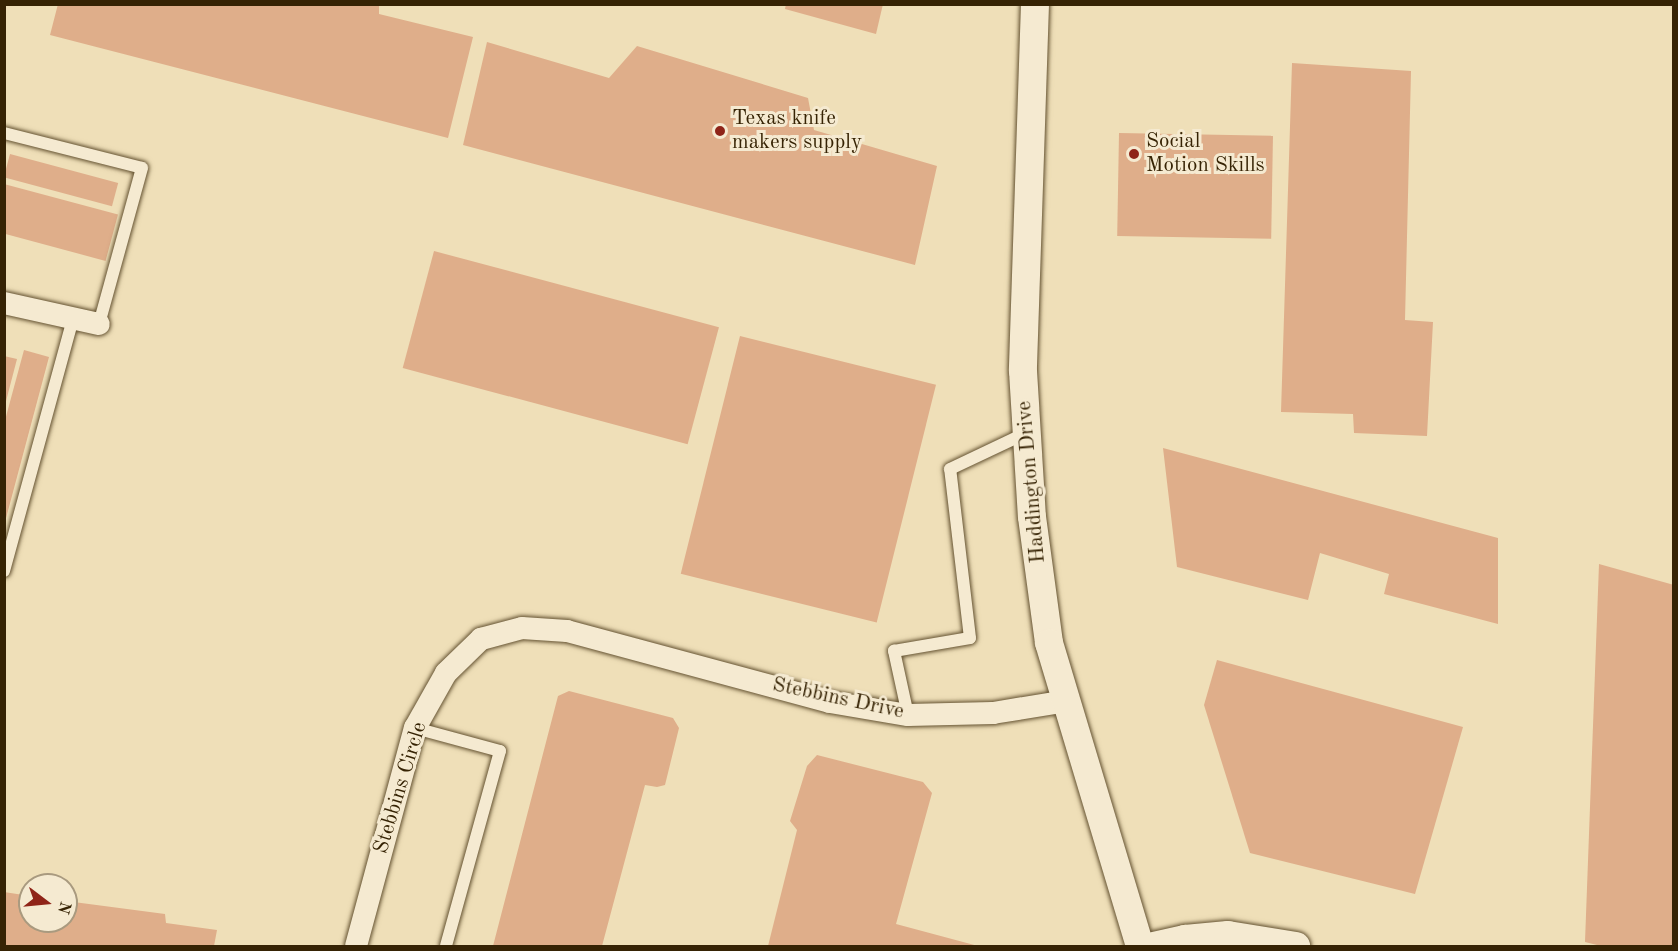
<!DOCTYPE html>
<style>
body{margin:0}
#map{position:relative;width:1678px;height:951px;overflow:hidden;background:#efdfb8;font-family:"Old Standard TT",serif}
div>[style]{position:absolute}
.building>*{inset:0;background:#dfae8a;transform-origin:0 0}
.roads{filter:drop-shadow(0 0 2px #645231) drop-shadow(0 0 2px #645231)}
.service>*{height:12px;margin:-6px;padding:0 6px;transform-origin:6px;border-radius:6px;background:#f5ead1}
.minor>*{height:22px;margin:-11px;padding:0 11px;transform-origin:11px;border-radius:11px;background:#f5ead1}
.tertiary>*{height:28px;margin:-14px;padding:0 14px;transform-origin:14px;border-radius:14px;background:#f5ead1}
.dots>*{width:16px;height:16px;translate:-50% -50%;box-sizing:border-box;border:3px solid #f5ead1;border-radius:50%}
span{translate:-50% -50%;white-space:nowrap;text-align:center;line-height:1.15;-webkit-text-stroke:6px #f5ead1;paint-order:stroke}
.poi-label{font-size:21px;color:#362304}
.left{translate:0 -50%;text-align:left}
.street-label{font-size:21px;color:#362304}
.frame{position:absolute;inset:0;border:6px solid #362304;pointer-events:none}
.north{position:absolute;left:18px;top:873px;width:60px;height:60px;box-sizing:border-box;background:#f5ead1;border:2px solid #a99a7f;border-radius:50%;rotate:106deg;font-size:16px;font-weight:700;line-height:24px;text-align:center;color:#362304}
.north::after{content:'';display:block;margin:auto;width:21px;height:27px;background:#8f2418;clip-path:polygon(50% 0,100% 100%,50% 72%,0 100%)}
</style>
<div id="map">
<div class="building">
<div style="clip-path:polygon(58px 4px,379px 4px,379px 14px,473px 37px,448px 138px,50px 35px)"></div>
<div style="clip-path:polygon(786px 4px,883px 4px,876px 34px,785px 9px)"></div>
<div style="clip-path:polygon(487px 42px,609px 78px,637px 46px,808px 98px,814px 130px,937px 166px,915px 265px,463px 145px)"></div>
<div style="clip-path:polygon(1292px 63px,1411px 71px,1405px 320px,1433px 322px,1427px 436px,1354px 433px,1353px 414px,1281px 412px)"></div>
<div style="left:1119px;top:133px;width:154px;height:103px;rotate:1deg"></div>
<div style="left:10px;top:154px;width:112px;height:24px;rotate:15deg"></div>
<div style="left:4px;top:184px;width:118px;height:48px;rotate:15deg"></div>
<div style="left:434px;top:251px;width:295px;height:121px;rotate:15deg"></div>
<div style="left:740px;top:336px;width:202px;height:245px;rotate:14deg"></div>
<div style="clip-path:polygon(24px 350px,49px 357px,5px 522px,4px 424px)"></div>
<div style="clip-path:polygon(4px 356px,17px 359px,5px 405px,4px 405px)"></div>
<div style="clip-path:polygon(1163px 448px,1498px 538px,1498px 624px,1384px 594px,1389px 574px,1320px 553px,1308px 600px,1177px 567px)"></div>
<div style="clip-path:polygon(1599px 564px,1674px 585px,1674px 946px,1601px 946px,1585px 942px)"></div>
<div style="clip-path:polygon(1217px 660px,1463px 727px,1415px 894px,1250px 853px,1204px 705px)"></div>
<div style="clip-path:polygon(569px 691px,673px 718px,679px 728px,665px 785px,657px 787px,645px 785px,602px 946px,493px 946px,558px 696px)"></div>
<div style="clip-path:polygon(817px 755px,923px 782px,932px 793px,896px 924px,978px 946px,768px 946px,797px 830px,790px 821px,807px 766px)"></div>
<div style="clip-path:polygon(4px 892px,30px 896px,30px 921px,66px 921px,66px 901px,165px 914px,166px 923px,217px 930px,214px 946px,4px 946px)"></div>
</div>
<div class="roads">
<div class="service">
<div style="left:4px;top:133px;width:142px;rotate:14.2deg"></div>
<div style="left:142px;top:168px;width:162px;rotate:105.4deg"></div>
<div style="left:4px;top:571px;width:261px;rotate:-74.7deg"></div>
<div style="left:908px;top:715px;width:66px;rotate:-102.3deg"></div>
<div style="left:894px;top:651px;width:77px;rotate:-9.7deg"></div>
<div style="left:970px;top:638px;width:170px;rotate:-96.7deg"></div>
<div style="left:950px;top:469px;width:84px;rotate:-25.3deg"></div>
<div style="left:415px;top:728px;width:88px;rotate:15.1deg"></div>
<div style="left:500px;top:751px;width:202px;rotate:105.5deg"></div>
</div>
<div class="minor">
<div style="left:4px;top:303px;width:97px;rotate:12.5deg"></div>
<div style="left:356px;top:946px;width:226px;rotate:-74.9deg"></div>
<div style="left:415px;top:728px;width:63px;rotate:-60.6deg"></div>
<div style="left:446px;top:673px;width:49px;rotate:-44.2deg"></div>
<div style="left:481px;top:639px;width:42px;rotate:-15deg"></div>
<div style="left:522px;top:628px;width:45px;rotate:3.8deg"></div>
<div style="left:567px;top:631px;width:272px;rotate:15.1deg"></div>
<div style="left:830px;top:702px;width:79px;rotate:9.5deg"></div>
<div style="left:908px;top:715px;width:85px;rotate:-1.3deg"></div>
<div style="left:993px;top:713px;width:74px;rotate:-9.3deg"></div>
</div>
<div class="tertiary">
<div style="left:1035px;top:4px;width:367px;rotate:91.9deg"></div>
<div style="left:1023px;top:371px;width:146px;rotate:86.5deg"></div>
<div style="left:1032px;top:517px;width:127px;rotate:82.3deg"></div>
<div style="left:1049px;top:643px;width:316px;rotate:73.3deg"></div>
<div style="left:1154px;top:946px;width:32px;rotate:-13deg"></div>
<div style="left:1185px;top:939px;width:43px;rotate:-5.3deg"></div>
<div style="left:1228px;top:935px;width:69px;rotate:9.2deg"></div>
</div>
</div>
<div class="dots">
<div style="left:720px;top:131px;background:#8f2418"></div>
<div style="left:1134px;top:154px;background:#8f2418"></div>
</div>
<div class="poi-label">
<span class="left" style="left:732px;top:131px">Texas knife<br>makers supply</span>
<span class="left" style="left:1146px;top:154px">Social<br>Motion Skills</span>
</div>
<div class="street-label">
<span style="left:1032px;top:482px;rotate:-95deg">Haddington Drive</span>
<span style="left:838px;top:699px;rotate:12deg">Stebbins Drive</span>
<span style="left:401px;top:788px;rotate:-73deg">Stebbins Circle</span>
</div>
<div class="frame"></div>
<div class="north">N</div>
</div>
